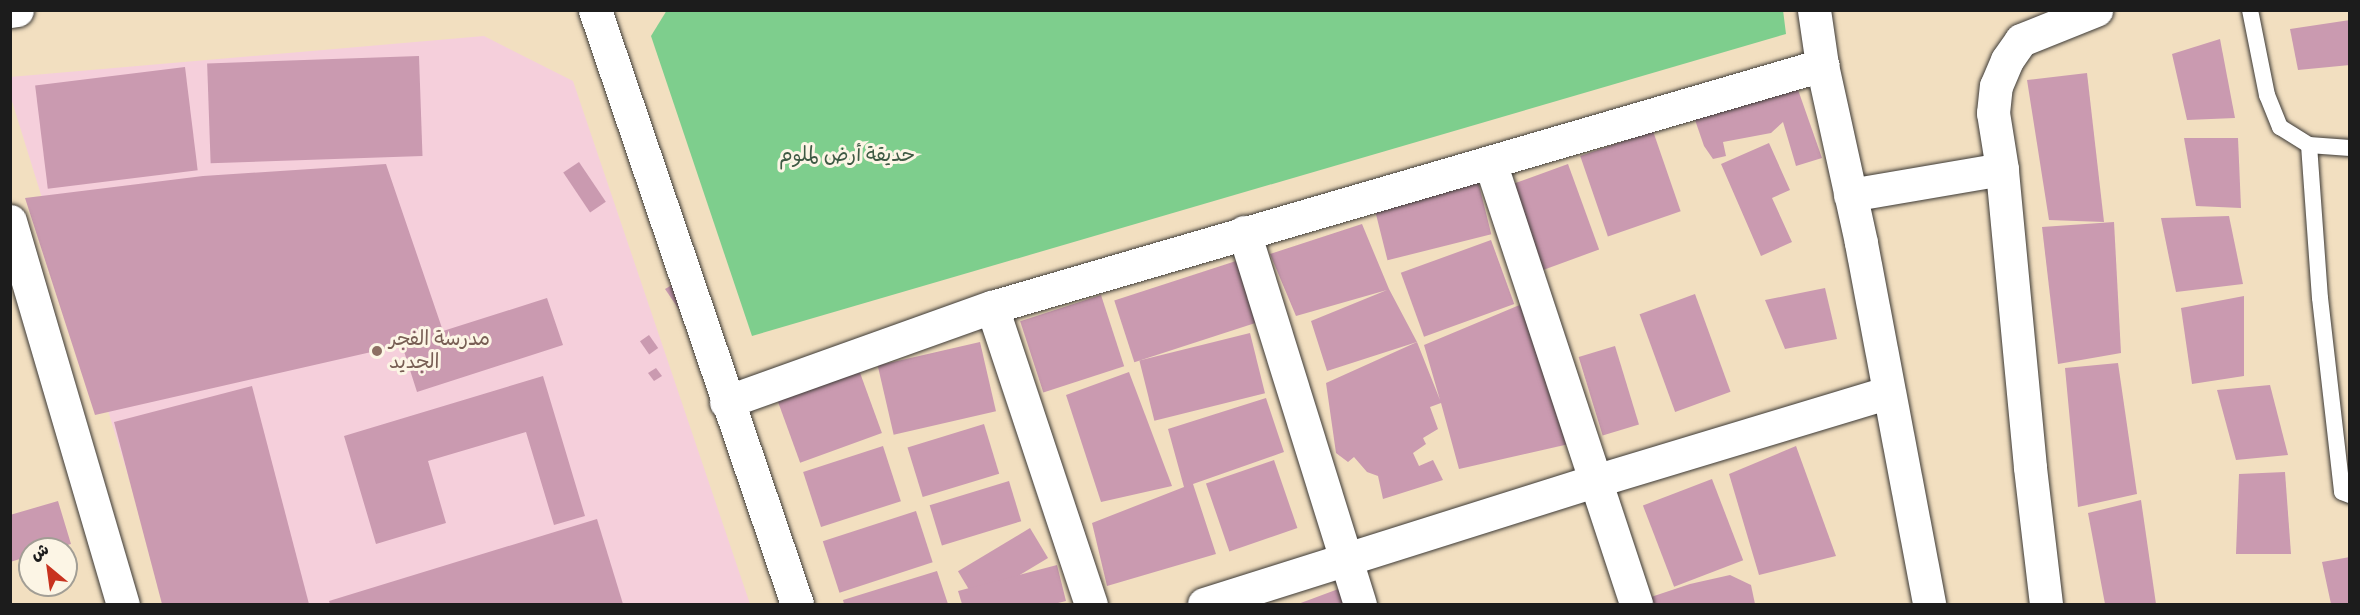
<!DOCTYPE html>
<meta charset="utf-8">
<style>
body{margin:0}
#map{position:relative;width:2360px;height:615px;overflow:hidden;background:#f2dfc0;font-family:"Indie Flower","Playpen Sans Arabic",sans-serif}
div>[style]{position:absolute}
.built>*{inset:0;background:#f5cfdb}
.green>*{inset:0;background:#7ece8d}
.building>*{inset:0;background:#ca9ab0;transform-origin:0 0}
.roads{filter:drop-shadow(0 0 2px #3c3935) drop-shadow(0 0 2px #3c3935)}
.lane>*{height:16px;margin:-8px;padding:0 8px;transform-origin:8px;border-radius:8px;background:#fff}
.street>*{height:33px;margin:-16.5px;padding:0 16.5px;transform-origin:16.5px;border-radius:16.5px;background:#fff}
.secondary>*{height:33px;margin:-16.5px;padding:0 16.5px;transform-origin:16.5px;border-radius:16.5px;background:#fff}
.dots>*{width:16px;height:16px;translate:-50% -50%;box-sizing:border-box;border:3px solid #fcf5e5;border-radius:50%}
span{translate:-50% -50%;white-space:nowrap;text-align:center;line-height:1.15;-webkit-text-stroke:6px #fcf5e5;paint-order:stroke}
.park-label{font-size:20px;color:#3e5a44}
.education-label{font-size:20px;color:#785e54}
.left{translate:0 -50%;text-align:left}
.frame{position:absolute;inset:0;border:12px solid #1c1c1c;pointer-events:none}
.north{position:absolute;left:18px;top:537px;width:60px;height:60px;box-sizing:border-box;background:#fcf5e5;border:2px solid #a29e95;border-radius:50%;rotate:331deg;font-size:16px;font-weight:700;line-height:24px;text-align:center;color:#1c1c1c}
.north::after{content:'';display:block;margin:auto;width:21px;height:27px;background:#c8321e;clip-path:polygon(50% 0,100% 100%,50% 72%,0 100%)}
</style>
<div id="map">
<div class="built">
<div style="clip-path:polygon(484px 36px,573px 81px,750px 604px,168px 604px,11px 98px,10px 77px)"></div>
</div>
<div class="green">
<div style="clip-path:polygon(667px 10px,1783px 10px,1786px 34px,752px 336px,651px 36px)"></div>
</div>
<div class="building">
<div style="clip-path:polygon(2350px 20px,2350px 65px,2298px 70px,2290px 29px)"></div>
<div style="clip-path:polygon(2220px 39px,2235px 118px,2187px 120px,2172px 54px)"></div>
<div style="left:419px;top:56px;width:100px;height:212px;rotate:88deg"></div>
<div style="left:185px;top:67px;width:104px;height:151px;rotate:83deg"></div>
<div style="clip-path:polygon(2087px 73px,2104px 222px,2049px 220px,2027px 80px)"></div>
<div style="clip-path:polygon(1796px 84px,1822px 158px,1796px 166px,1783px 122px,1771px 133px,1723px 142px,1726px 156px,1713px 159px,1704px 146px,1693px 114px)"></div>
<div style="left:1653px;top:131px;width:85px;height:77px;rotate:71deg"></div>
<div style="clip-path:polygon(2184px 138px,2238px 138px,2241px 208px,2196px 206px)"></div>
<div style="clip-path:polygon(1769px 143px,1790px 190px,1772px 198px,1792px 242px,1761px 256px,1721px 164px)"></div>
<div style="left:579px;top:162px;width:48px;height:19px;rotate:56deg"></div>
<div style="clip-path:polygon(386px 164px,443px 331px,547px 298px,563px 345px,417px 392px,402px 345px,95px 415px,25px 198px,203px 176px)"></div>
<div style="left:1568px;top:164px;width:91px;height:61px;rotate:70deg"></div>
<div style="left:1478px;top:181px;width:55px;height:107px;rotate:76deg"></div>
<div style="clip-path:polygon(2229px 216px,2243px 284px,2176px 292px,2161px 218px)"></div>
<div style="clip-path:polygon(2114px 222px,2121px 353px,2058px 364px,2042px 227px)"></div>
<div style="clip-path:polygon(1362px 224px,1389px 289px,1417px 342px,1327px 371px,1311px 321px,1387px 290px,1296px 316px,1270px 254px)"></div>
<div style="left:1491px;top:240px;width:68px;height:96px;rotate:70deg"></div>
<div style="left:1236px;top:261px;width:65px;height:128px;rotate:72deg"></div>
<div style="clip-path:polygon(677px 282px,680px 311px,665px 289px)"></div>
<div style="clip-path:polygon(1825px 288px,1837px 339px,1785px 349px,1765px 300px)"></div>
<div style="left:1695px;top:294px;width:104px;height:59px;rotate:70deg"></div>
<div style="left:1101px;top:295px;width:75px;height:85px;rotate:72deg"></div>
<div style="clip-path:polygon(2244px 296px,2244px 376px,2192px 384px,2181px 308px)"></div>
<div style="clip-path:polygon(1522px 304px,1569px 444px,1459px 469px,1441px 403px,1430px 407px,1438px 429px,1423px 438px,1426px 444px,1413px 453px,1419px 466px,1433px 460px,1443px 480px,1383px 499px,1378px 476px,1367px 472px,1354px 457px,1348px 462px,1336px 453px,1326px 383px,1417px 342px,1440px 400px,1424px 345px)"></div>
<div style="left:1250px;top:333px;width:62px;height:114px;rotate:76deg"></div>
<div style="left:649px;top:335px;width:16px;height:11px;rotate:55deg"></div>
<div style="left:980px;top:342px;width:71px;height:105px;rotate:77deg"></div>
<div style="left:1615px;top:346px;width:82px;height:38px;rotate:73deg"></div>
<div style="clip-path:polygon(2118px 363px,2137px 494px,2078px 507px,2065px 368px)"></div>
<div style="clip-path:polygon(656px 368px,662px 376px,654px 381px,648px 373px)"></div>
<div style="left:859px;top:370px;width:67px;height:87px;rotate:70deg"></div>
<div style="clip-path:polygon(1129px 372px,1172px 486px,1101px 502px,1066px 395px)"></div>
<div style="clip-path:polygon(543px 376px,585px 516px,554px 525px,526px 432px,428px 461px,446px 523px,376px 544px,344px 436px)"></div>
<div style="clip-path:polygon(2270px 385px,2288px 455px,2236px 460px,2217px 390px)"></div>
<div style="clip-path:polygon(252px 386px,309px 604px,162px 604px,114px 422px)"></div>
<div style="clip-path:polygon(1266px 398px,1284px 452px,1193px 484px,1216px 554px,1107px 586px,1092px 523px,1184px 487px,1168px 429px)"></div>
<div style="left:984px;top:424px;width:52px;height:80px;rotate:73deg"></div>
<div style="left:883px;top:446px;width:58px;height:84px;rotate:72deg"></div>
<div style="clip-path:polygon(1796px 446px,1836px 556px,1759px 575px,1729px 474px)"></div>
<div style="left:1274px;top:460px;width:72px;height:72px;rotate:71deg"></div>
<div style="clip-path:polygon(2285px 472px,2291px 554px,2236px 554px,2239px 474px)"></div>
<div style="left:1712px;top:479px;width:87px;height:74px;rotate:69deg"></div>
<div style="left:1009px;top:481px;width:42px;height:83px;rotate:73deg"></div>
<div style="clip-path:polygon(2141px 500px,2156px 604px,2105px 604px,2088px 513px)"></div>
<div style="clip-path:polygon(58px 501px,71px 544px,53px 549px,30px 549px,30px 556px,10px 562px,10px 515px)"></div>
<div style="left:916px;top:511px;width:54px;height:98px;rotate:72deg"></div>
<div style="clip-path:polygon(597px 519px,623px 604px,330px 604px,329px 601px)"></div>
<div style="left:1030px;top:528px;width:35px;height:84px;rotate:59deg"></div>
<div style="clip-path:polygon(2350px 557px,2350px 604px,2331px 604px,2322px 562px)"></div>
<div style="clip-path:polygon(1057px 565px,1066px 601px,1054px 604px,962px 604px,958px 591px)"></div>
<div style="clip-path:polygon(937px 571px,948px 604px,844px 604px,843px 600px)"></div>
<div style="clip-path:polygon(1730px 575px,1751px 585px,1755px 604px,1648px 604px,1645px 599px,1690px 584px)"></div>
<div style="clip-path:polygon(1341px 588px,1347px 604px,1298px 604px)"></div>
</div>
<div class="roads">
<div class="lane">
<div style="left:2250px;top:10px;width:87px;rotate:78.7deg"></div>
<div style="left:2267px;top:95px;width:35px;rotate:68deg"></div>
<div style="left:2280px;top:127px;width:34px;rotate:32deg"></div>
<div style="left:2309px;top:145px;width:41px;rotate:4.2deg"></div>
<div style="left:2309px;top:145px;width:153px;rotate:85.9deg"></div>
<div style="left:2320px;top:298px;width:195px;rotate:83.5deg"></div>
<div style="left:2342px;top:492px;width:9px;rotate:21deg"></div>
</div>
<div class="street">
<div style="left:595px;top:10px;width:627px;rotate:71.22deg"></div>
<div style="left:1814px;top:10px;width:56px;rotate:81.7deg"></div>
<div style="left:1822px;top:65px;width:182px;rotate:77.6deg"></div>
<div style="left:1861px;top:243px;width:367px;rotate:79.3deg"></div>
<div style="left:1490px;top:162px;width:465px;rotate:71.7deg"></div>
<div style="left:1850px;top:195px;width:154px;rotate:-9.7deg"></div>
<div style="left:10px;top:221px;width:399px;rotate:73.6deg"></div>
<div style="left:1244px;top:232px;width:390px;rotate:72.7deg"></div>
<div style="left:992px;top:307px;width:313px;rotate:71.6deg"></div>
<div style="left:726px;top:402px;width:282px;rotate:-19.7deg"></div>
<div style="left:992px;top:307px;width:865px;rotate:-16.25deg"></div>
<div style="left:1204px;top:604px;width:410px;rotate:-17.5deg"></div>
<div style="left:1595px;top:481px;width:305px;rotate:-16.8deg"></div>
<div style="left:2046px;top:604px;width:138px;rotate:-96.7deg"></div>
<div style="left:2030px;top:467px;width:299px;rotate:-95.4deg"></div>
<div style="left:2002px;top:169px;width:57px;rotate:-99.1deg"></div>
<div style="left:1993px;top:113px;width:27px;rotate:-84deg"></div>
<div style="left:1996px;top:86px;width:28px;rotate:-67deg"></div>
<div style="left:2007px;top:60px;width:24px;rotate:-55deg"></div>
<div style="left:2021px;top:40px;width:81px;rotate:-21.8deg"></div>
</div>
<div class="secondary">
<div style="left:10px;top:11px;width:7px;rotate:-8deg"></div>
</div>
</div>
<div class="dots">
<div style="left:377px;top:351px;background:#8d6e63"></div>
</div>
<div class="park-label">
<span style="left:847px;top:156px">حديقة أرض لملوم</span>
</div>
<div class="education-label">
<span class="left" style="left:389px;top:352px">مدرسة الفجر<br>الجديد</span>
</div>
<div class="frame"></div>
<div class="north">ش</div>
</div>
